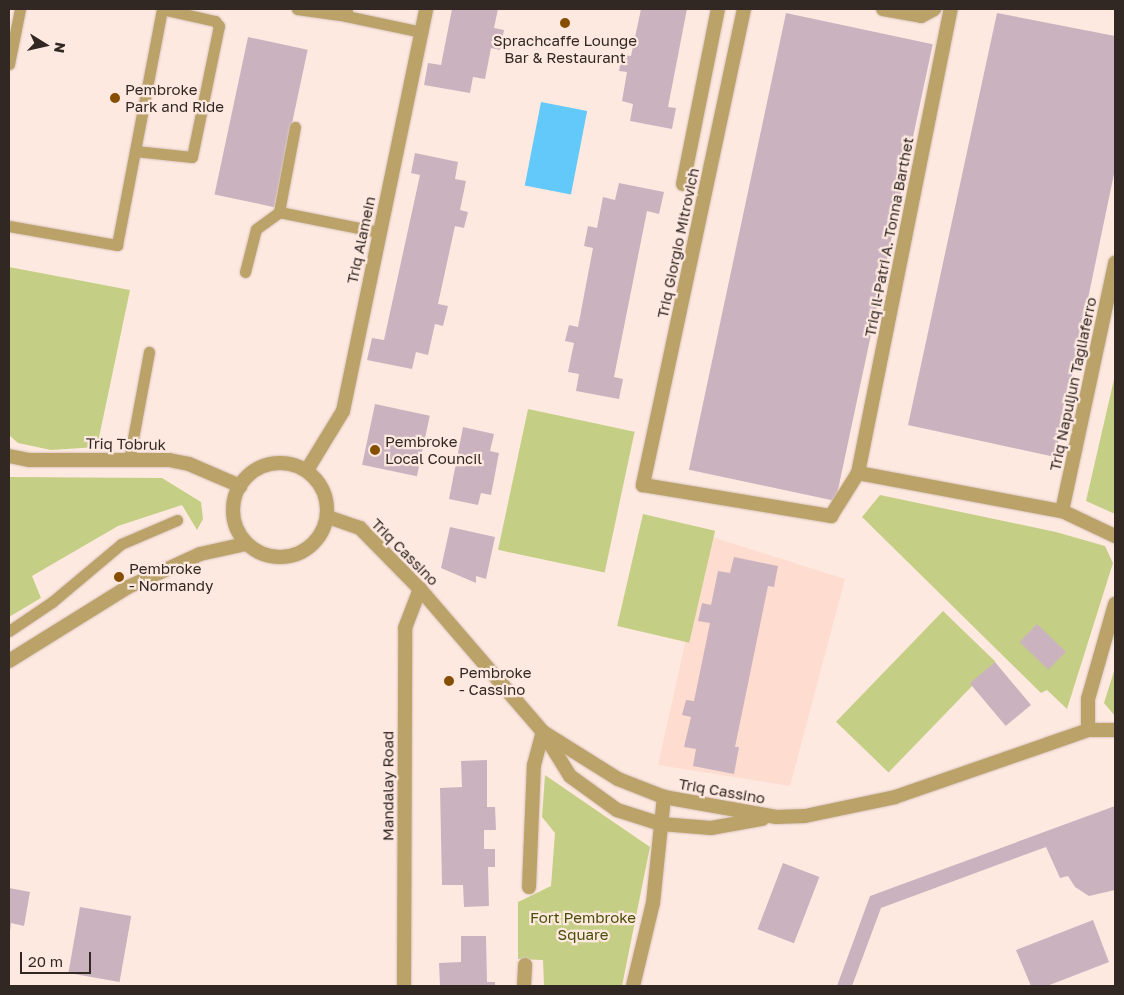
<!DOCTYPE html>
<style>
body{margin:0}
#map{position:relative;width:1124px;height:995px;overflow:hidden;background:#fee9e1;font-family:"Golos Text",sans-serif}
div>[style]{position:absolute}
.built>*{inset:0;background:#fedccf}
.green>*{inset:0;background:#c4cf85;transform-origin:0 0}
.water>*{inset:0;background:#62c9fa;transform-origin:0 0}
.building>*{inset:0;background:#cab3bf;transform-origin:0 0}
.roads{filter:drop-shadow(0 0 1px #d9c6bf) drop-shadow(0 0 1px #d9c6bf)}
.service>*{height:11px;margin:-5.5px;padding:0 5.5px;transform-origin:5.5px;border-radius:5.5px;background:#bba269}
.minor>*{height:14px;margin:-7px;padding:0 7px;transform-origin:7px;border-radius:7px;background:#bba269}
.minor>.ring{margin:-7px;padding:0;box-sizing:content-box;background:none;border:14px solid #bba269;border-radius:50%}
.dots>*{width:14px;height:14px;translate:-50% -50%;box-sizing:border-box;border:2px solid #fee9e1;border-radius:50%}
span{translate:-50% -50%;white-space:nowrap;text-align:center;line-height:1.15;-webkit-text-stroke:4.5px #fee9e1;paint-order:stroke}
.poi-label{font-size:15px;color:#312824}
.left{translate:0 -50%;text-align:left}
.street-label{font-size:15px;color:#312824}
.park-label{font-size:15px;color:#484f06}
.frame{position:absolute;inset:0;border:10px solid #312824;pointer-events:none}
.north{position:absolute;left:20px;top:20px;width:50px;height:50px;-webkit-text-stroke:4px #fee9e1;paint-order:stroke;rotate:100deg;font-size:14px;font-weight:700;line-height:20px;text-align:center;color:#312824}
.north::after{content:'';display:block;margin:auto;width:18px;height:22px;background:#312824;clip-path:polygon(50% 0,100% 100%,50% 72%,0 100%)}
.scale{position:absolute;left:20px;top:952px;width:71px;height:22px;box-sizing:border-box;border:2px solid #312824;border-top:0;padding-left:6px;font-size:15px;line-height:18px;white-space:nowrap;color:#312824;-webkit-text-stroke:4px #fee9e1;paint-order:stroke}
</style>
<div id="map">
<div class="built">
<div style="clip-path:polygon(709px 536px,845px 579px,790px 786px,658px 765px)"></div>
</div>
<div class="green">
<div style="clip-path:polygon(9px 267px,130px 290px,97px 447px,51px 450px,18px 443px,9px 435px)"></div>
<div style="clip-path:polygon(1115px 375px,1115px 514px,1086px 501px)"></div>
<div style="left:528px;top:409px;width:109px;height:144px;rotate:12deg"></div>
<div style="clip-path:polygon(9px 477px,162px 478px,201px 502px,203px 519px,197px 530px,182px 505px,118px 526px,32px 576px,41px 598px,9px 617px)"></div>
<div style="clip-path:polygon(880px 495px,1056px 532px,1105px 546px,1113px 563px,1067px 709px,1047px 690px,1041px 693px,862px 517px)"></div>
<div style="left:643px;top:514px;width:74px;height:115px;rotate:13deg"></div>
<div style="left:943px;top:611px;width:73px;height:154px;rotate:44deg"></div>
<div style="clip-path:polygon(1115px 668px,1115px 716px,1104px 703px)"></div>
<div style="clip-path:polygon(545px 775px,650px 847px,622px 986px,544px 986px,543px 960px,518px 959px,518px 902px,551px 886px,555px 833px,542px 817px)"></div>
</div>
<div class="water">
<div style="left:541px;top:102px;width:47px;height:85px;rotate:11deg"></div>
</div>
<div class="building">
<div style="clip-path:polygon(452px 9px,498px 9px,494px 28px,504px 30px,500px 50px,491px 48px,485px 79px,473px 77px,470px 93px,424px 85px,428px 63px,441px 65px)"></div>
<div style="clip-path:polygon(641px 9px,687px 9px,668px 107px,676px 108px,672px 129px,630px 121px,633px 104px,622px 101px,627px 72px,619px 71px,622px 55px,631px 56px)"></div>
<div style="left:786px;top:13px;width:150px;height:467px;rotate:12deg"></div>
<div style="clip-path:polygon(997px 13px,1115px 36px,1115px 169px,1055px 457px,908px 425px)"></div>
<div style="left:248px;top:37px;width:61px;height:161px;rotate:12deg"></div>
<div style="clip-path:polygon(415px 153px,458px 162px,455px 179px,466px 181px,460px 210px,468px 212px,464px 228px,455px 226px,438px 304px,448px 306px,443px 326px,435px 324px,428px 355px,416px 352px,412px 369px,367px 360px,372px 338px,384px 340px,420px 175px,411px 173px)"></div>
<div style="clip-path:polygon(619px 183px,664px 192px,659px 214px,647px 211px,614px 377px,623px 379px,619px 399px,576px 391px,579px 374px,568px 372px,574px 343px,565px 341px,569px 325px,578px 327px,593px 248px,584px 246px,588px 226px,597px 228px,603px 197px,615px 200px)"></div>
<div style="left:375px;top:404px;width:56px;height:62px;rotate:12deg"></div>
<div style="clip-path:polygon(463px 427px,494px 434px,490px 451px,499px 453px,491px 495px,481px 493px,478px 505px,449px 499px)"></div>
<div style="clip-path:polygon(450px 527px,495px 537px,486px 579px,476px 576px,476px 583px,441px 568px)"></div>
<div style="clip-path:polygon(734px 557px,778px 566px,774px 587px,768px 586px,735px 747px,739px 747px,734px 774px,693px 766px,696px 749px,684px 747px,691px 717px,682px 715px,686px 700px,694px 701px,710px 623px,698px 621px,702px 603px,711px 605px,718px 571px,730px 573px)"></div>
<div style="left:1037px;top:624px;width:40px;height:25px;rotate:44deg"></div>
<div style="left:995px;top:662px;width:56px;height:33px;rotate:50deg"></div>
<div style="clip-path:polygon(487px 760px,487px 807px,495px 807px,496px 830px,484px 830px,484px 849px,495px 849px,495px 867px,488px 867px,489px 906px,464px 907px,463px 885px,442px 885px,440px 788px,462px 787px,461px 761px)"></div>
<div style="clip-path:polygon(1115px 806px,1115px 890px,1089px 896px,1075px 887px,1068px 876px,1060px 878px,1046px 847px,881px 908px,852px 986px,837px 986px,870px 896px)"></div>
<div style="left:783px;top:863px;width:39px;height:71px;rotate:21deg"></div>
<div style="clip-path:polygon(9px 888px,30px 892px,24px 926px,11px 923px,10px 932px)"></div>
<div style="left:80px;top:907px;width:52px;height:67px;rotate:10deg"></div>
<div style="clip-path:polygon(1093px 920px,1109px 962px,1047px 986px,1031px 986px,1016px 950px)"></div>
<div style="clip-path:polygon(461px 936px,486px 936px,487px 982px,495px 982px,495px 986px,440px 986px,439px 963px,461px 962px)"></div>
</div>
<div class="roads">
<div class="service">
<div style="left:297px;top:9px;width:49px;rotate:8.1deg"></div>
<div style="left:346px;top:16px;width:6px;rotate:-81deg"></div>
<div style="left:346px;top:16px;width:78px;rotate:11.9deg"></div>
<div style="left:9px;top:64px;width:56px;rotate:-78.7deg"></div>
<div style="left:295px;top:127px;width:86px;rotate:100.7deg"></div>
<div style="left:279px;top:212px;width:102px;rotate:11.3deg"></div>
<div style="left:135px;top:151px;width:57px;rotate:6deg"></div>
<div style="left:192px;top:157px;width:134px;rotate:-78.4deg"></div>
<div style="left:219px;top:26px;width:6px;rotate:-129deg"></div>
<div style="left:215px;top:21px;width:54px;rotate:-167.2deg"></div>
<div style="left:9px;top:226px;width:110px;rotate:10deg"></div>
<div style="left:117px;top:245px;width:240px;rotate:-79.2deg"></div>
<div style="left:245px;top:272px;width:44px;rotate:-75.7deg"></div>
<div style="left:256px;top:229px;width:29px;rotate:-36deg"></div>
<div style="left:129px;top:460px;width:110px;rotate:-79.5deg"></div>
<div style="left:9px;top:631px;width:52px;rotate:-34deg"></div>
<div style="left:52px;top:602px;width:90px;rotate:-40deg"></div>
<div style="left:121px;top:544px;width:61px;rotate:-23.2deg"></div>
</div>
<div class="minor">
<div style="left:744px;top:9px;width:487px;rotate:102deg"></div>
<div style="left:643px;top:485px;width:191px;rotate:9.4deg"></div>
<div style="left:831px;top:516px;width:51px;rotate:-57.9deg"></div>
<div style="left:858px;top:473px;width:208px;rotate:10.6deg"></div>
<div style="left:1062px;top:511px;width:59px;rotate:25.3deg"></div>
<div style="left:883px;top:9px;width:39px;rotate:10deg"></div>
<div style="left:921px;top:16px;width:15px;rotate:-28deg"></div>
<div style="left:683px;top:184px;width:178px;rotate:-78.7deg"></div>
<div style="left:9px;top:456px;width:21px;rotate:11deg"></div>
<div style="left:30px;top:460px;width:139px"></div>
<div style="left:169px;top:460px;width:20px;rotate:11deg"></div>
<div style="left:189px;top:464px;width:56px;rotate:23.3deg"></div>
<div class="ring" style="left:233px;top:463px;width:80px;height:80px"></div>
<div style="left:307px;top:470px;width:69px;rotate:-58.6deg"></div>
<div style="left:343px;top:411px;width:410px;rotate:-78.3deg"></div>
<div style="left:858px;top:473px;width:473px;rotate:-78.7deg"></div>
<div style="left:1062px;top:511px;width:254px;rotate:-77.9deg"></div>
<div style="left:328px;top:517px;width:34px;rotate:19deg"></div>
<div style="left:360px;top:528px;width:86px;rotate:45.5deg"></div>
<div style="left:420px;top:589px;width:189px;rotate:49.3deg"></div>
<div style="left:543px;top:732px;width:89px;rotate:32.1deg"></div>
<div style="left:618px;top:779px;width:49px;rotate:21.4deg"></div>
<div style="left:664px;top:797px;width:114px;rotate:10.1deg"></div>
<div style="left:776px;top:817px;width:29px;rotate:-2deg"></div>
<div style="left:805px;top:816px;width:92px;rotate:-11.9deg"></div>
<div style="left:895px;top:797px;width:204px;rotate:-19.1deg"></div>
<div style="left:1088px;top:730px;width:27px"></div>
<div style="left:9px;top:661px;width:140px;rotate:-31.9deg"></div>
<div style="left:128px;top:587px;width:79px;rotate:-24.6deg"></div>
<div style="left:200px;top:554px;width:46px;rotate:-12.5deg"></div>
<div style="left:1088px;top:730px;width:31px;rotate:-90deg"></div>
<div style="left:1088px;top:699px;width:99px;rotate:-74.1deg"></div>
<div style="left:544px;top:734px;width:49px;rotate:58.2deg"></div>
<div style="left:570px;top:776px;width:58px;rotate:35.9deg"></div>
<div style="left:617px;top:810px;width:46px;rotate:17.7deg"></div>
<div style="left:661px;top:824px;width:50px;rotate:4.6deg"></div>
<div style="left:711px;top:828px;width:52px;rotate:-10deg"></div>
<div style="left:529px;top:887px;width:122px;rotate:-87.7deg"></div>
<div style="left:534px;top:765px;width:34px;rotate:-75deg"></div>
<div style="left:404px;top:986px;width:358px;rotate:-89.8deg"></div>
<div style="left:405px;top:628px;width:42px;rotate:-69deg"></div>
<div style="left:524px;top:986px;width:21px;rotate:-87deg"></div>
<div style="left:633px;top:986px;width:85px;rotate:-76.5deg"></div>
<div style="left:653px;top:903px;width:107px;rotate:-84.1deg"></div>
</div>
</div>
<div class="dots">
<div style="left:565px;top:23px;background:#864e00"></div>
<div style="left:115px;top:98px;background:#864e00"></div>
<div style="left:375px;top:450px;background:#864e00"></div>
<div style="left:119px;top:577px;background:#864e00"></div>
<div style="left:449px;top:681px;background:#864e00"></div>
</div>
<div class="poi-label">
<span style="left:565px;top:49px">Sprachcaffe Lounge<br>Bar &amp; Restaurant</span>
<span class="left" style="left:125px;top:98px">Pembroke<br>Park and Ride</span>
<span class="left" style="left:385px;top:450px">Pembroke<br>Local Council</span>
<span class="left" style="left:129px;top:577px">Pembroke<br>- Normandy</span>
<span class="left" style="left:459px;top:681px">Pembroke<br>- Cassino</span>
</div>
<div class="street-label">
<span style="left:889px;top:237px;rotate:-79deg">Triq il-Patri A. Tonna Barthet</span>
<span style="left:361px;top:240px;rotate:-78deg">Triq Alamein</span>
<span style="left:678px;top:243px;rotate:-78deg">Triq Giorgio Mitrovich</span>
<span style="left:1073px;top:384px;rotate:-78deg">Triq Napuljun Tagliaferro</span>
<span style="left:126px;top:444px;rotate:1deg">Triq Tobruk</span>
<span style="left:405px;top:552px;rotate:45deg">Triq Cassino</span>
<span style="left:388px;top:786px;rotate:-90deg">Mandalay Road</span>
<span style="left:722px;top:791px;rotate:10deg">Triq Cassino</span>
</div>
<div class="park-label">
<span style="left:583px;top:926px">Fort Pembroke<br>Square</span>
</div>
<div class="frame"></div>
<div class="north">N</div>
<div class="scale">20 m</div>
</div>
